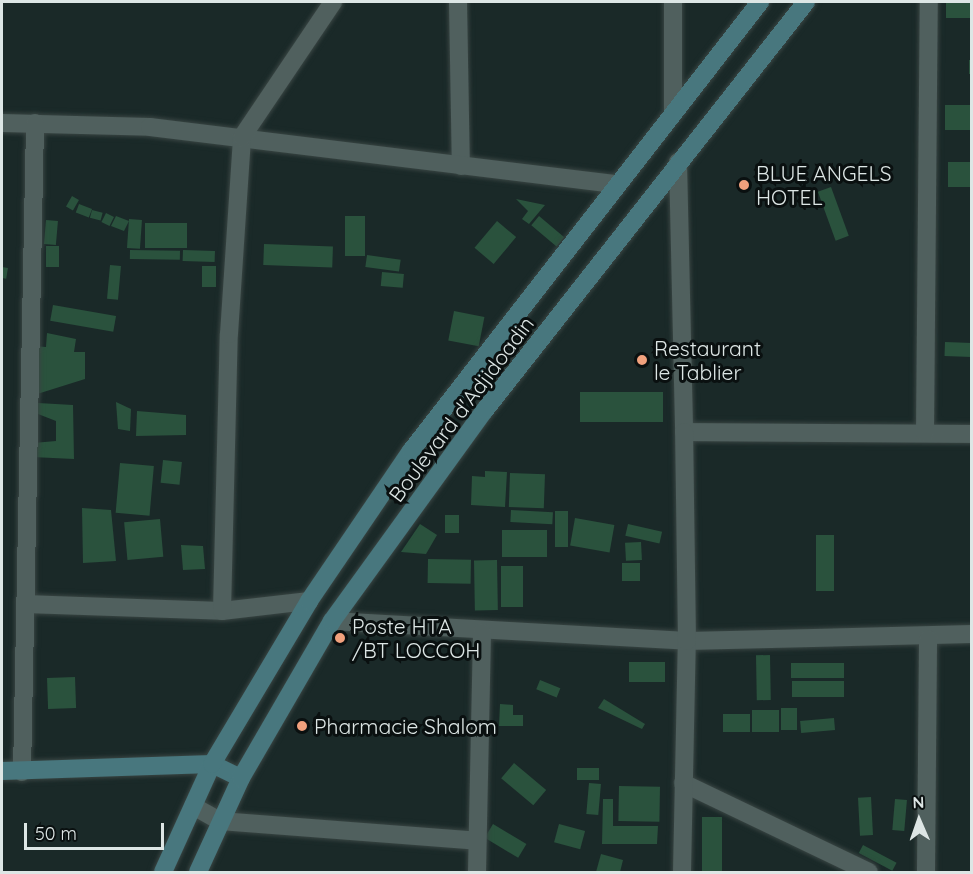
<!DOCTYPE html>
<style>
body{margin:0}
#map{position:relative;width:973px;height:874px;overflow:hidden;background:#1a2928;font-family:Quicksand,sans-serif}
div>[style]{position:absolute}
.building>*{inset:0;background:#2a523d;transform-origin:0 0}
.roads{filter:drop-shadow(0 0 2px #394543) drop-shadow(0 0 2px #394543)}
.street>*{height:18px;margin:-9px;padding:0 9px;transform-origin:9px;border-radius:9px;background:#50605e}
.secondary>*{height:18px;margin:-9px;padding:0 9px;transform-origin:9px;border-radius:9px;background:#48777e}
.dots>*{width:16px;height:16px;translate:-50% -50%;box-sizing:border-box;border:3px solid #0a1010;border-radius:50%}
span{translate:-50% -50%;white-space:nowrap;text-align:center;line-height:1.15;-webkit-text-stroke:6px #0a1010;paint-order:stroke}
.poi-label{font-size:21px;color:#dde6e5}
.left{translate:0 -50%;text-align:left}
.street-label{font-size:21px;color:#dde6e5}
.frame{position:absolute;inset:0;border:3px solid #dde6e5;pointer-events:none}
.north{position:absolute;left:889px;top:790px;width:60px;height:60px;-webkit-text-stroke:4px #0a1010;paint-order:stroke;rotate:358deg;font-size:16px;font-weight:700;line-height:24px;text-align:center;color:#dde6e5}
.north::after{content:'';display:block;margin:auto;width:21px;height:27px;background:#dde6e5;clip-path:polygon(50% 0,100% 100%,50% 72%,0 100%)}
.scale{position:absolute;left:24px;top:823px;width:140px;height:27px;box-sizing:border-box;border:3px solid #dde6e5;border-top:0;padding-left:8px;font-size:18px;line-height:21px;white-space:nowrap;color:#dde6e5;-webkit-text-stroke:4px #0a1010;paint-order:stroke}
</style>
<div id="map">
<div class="building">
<div style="left:946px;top:2px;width:26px;height:16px"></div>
<div style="left:969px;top:60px;width:3px;height:14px"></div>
<div style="left:945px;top:105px;width:27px;height:25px"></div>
<div style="left:948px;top:162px;width:24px;height:25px"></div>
<div style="left:831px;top:187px;width:52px;height:14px;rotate:70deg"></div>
<div style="left:72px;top:196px;width:8px;height:12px;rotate:30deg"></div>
<div style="clip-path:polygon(516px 199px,545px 205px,529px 224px,522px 219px,528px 211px)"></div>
<div style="left:79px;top:204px;width:14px;height:9px;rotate:21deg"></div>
<div style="left:92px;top:210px;width:11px;height:8px;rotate:15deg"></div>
<div style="left:106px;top:213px;width:9px;height:10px;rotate:27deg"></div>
<div style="clip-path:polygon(116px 216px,129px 221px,124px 231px,111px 226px)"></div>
<div style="left:345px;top:216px;width:20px;height:40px"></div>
<div style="left:539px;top:216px;width:33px;height:12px;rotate:40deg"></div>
<div style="left:129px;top:219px;width:13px;height:29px;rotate:4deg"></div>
<div style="left:46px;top:220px;width:12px;height:24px;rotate:5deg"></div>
<div style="left:497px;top:221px;width:25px;height:35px;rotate:40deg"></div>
<div style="left:145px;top:223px;width:42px;height:25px"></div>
<div style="left:264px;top:244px;width:69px;height:21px;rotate:2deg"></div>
<div style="left:46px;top:246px;width:13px;height:21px"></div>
<div style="left:130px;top:250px;width:50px;height:9px;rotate:1deg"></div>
<div style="left:183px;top:250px;width:32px;height:11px;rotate:2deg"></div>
<div style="left:367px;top:255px;width:34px;height:12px;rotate:8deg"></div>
<div style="left:110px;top:265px;width:11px;height:34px;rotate:5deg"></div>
<div style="left:202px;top:266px;width:14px;height:21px"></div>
<div style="left:2px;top:267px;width:6px;height:11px;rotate:9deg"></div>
<div style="left:382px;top:272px;width:22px;height:14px;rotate:5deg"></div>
<div style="left:53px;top:305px;width:64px;height:16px;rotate:10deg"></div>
<div style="left:454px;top:311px;width:31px;height:30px;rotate:11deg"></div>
<div style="clip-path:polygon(47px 333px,76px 339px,74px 352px,85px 352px,85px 379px,34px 395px,34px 346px,46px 347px)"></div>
<div style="left:945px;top:342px;width:27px;height:14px;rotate:2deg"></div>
<div style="left:663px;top:392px;width:30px;height:83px;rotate:90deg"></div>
<div style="clip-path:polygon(116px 402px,131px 409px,130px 431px,118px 429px)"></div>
<div style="clip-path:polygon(38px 403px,73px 405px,74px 459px,32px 457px,33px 443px,56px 441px,56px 421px,38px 414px)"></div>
<div style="clip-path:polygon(137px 411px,186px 415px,186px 435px,136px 436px)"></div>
<div style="left:163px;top:460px;width:19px;height:23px;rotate:6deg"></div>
<div style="left:120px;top:463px;width:34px;height:50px;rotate:5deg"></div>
<div style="clip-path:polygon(485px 471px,507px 472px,505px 507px,471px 505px,472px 476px,485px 477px)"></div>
<div style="left:510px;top:473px;width:35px;height:34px;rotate:2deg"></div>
<div style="clip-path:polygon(82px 508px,111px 510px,116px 561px,83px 563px)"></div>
<div style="left:511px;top:510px;width:42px;height:12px;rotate:3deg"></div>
<div style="left:555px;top:511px;width:13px;height:36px"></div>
<div style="left:445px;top:515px;width:14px;height:18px"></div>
<div style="left:575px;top:518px;width:40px;height:28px;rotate:10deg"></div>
<div style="left:160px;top:519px;width:38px;height:36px;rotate:85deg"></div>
<div style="clip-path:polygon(420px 524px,437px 535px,426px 554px,401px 552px)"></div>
<div style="left:628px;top:524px;width:35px;height:12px;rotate:13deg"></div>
<div style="left:547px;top:530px;width:27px;height:45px;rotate:90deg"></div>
<div style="left:816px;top:535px;width:18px;height:56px"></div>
<div style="left:641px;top:542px;width:18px;height:16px;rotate:87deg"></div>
<div style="clip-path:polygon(181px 545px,203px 546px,205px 569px,183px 570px)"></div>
<div style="left:428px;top:559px;width:43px;height:24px;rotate:1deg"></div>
<div style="left:497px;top:560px;width:50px;height:23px;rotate:89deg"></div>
<div style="left:622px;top:563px;width:18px;height:18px"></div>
<div style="left:523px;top:566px;width:41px;height:22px;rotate:90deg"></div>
<div style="left:770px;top:655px;width:45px;height:14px;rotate:89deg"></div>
<div style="left:629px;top:662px;width:36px;height:20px"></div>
<div style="left:791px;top:663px;width:53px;height:15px"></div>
<div style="left:75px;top:677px;width:31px;height:28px;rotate:88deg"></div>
<div style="left:540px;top:680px;width:22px;height:10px;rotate:22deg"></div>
<div style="left:844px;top:681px;width:16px;height:52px;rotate:90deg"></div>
<div style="clip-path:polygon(604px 699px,645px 724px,642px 729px,598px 708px)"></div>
<div style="clip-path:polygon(500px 704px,513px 705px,513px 715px,523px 715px,523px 726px,499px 726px)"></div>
<div style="left:781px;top:708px;width:16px;height:22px"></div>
<div style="left:779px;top:710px;width:22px;height:27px;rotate:90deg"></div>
<div style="left:750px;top:714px;width:18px;height:27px;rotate:90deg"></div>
<div style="left:834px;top:718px;width:12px;height:34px;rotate:85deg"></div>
<div style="left:514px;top:763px;width:42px;height:20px;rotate:40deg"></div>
<div style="left:599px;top:768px;width:12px;height:22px;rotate:90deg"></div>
<div style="left:589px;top:783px;width:12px;height:31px;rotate:5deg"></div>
<div style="left:619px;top:786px;width:41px;height:35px;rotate:1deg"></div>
<div style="left:871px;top:797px;width:38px;height:13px;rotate:87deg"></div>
<div style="clip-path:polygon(603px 799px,613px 799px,613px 826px,658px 826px,657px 844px,602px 844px)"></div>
<div style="left:895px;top:799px;width:12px;height:31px;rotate:5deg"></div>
<div style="left:702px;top:817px;width:20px;height:55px"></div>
<div style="left:493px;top:824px;width:39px;height:16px;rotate:31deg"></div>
<div style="left:559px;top:824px;width:27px;height:19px;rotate:15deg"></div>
<div style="left:863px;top:845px;width:38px;height:9px;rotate:28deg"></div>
<div style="clip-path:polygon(601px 854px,623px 860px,620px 872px,596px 872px)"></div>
</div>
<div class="roads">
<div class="street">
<div style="left:458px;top:2px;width:164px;rotate:89deg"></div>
<div style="left:673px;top:2px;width:111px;rotate:90deg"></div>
<div style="left:2px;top:123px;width:148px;rotate:1.5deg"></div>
<div style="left:150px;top:127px;width:468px;rotate:7deg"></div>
<div style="left:678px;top:162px;width:270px;rotate:88.7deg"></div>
<div style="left:684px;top:432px;width:288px;rotate:0.4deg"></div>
<div style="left:925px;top:433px;width:431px;rotate:-89.5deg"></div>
<div style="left:25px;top:604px;width:197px;rotate:2deg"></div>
<div style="left:222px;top:611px;width:88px;rotate:-6.6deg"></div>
<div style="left:222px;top:611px;width:277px;rotate:-88.6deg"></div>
<div style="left:229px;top:334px;width:197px;rotate:-86.2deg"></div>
<div style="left:242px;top:137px;width:163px;rotate:-56deg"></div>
<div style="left:332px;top:621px;width:356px;rotate:3.2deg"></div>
<div style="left:687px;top:641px;width:285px;rotate:-1.4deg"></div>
<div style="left:22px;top:772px;width:649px;rotate:-88.85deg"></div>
<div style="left:683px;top:783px;width:206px;rotate:25.6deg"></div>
<div style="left:193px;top:806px;width:31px;rotate:29deg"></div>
<div style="left:220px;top:821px;width:258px;rotate:4.4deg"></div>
<div style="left:477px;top:872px;width:240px;rotate:-88.8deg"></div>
<div style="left:682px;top:872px;width:231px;rotate:-88.8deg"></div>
<div style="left:687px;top:641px;width:209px;rotate:-90.8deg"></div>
<div style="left:926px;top:872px;width:233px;rotate:-89.5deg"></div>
</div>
<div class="secondary">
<div style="left:2px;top:771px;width:210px;rotate:-1.9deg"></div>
<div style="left:212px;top:764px;width:32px;rotate:26deg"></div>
<div style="left:163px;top:872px;width:119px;rotate:-65.6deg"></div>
<div style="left:212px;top:764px;width:190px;rotate:-59.2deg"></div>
<div style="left:309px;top:601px;width:181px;rotate:-55.8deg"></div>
<div style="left:411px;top:451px;width:569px;rotate:-52.14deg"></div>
<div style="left:198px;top:872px;width:103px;rotate:-65.4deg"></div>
<div style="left:241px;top:778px;width:181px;rotate:-59.9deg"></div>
<div style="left:332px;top:621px;width:261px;rotate:-54.1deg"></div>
<div style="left:485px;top:410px;width:519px;rotate:-51.81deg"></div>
</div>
</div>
<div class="dots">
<div style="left:744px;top:185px;background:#f1a17d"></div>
<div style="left:642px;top:360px;background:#f1a17d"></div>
<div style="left:340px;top:638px;background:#f1a17d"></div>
<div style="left:302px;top:726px;background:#f1a17d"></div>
</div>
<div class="poi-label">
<span class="left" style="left:756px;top:185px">BLUE ANGELS<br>HOTEL</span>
<span class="left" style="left:654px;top:360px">Restaurant<br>le Tablier</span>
<span class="left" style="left:352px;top:638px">Poste HTA<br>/BT LOCCOH</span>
<span class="left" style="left:314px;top:726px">Pharmacie Shalom</span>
</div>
<div class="street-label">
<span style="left:461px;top:409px;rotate:-53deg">Boulevard d'Adjidoadin</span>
</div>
<div class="frame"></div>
<div class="north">N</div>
<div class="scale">50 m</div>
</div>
